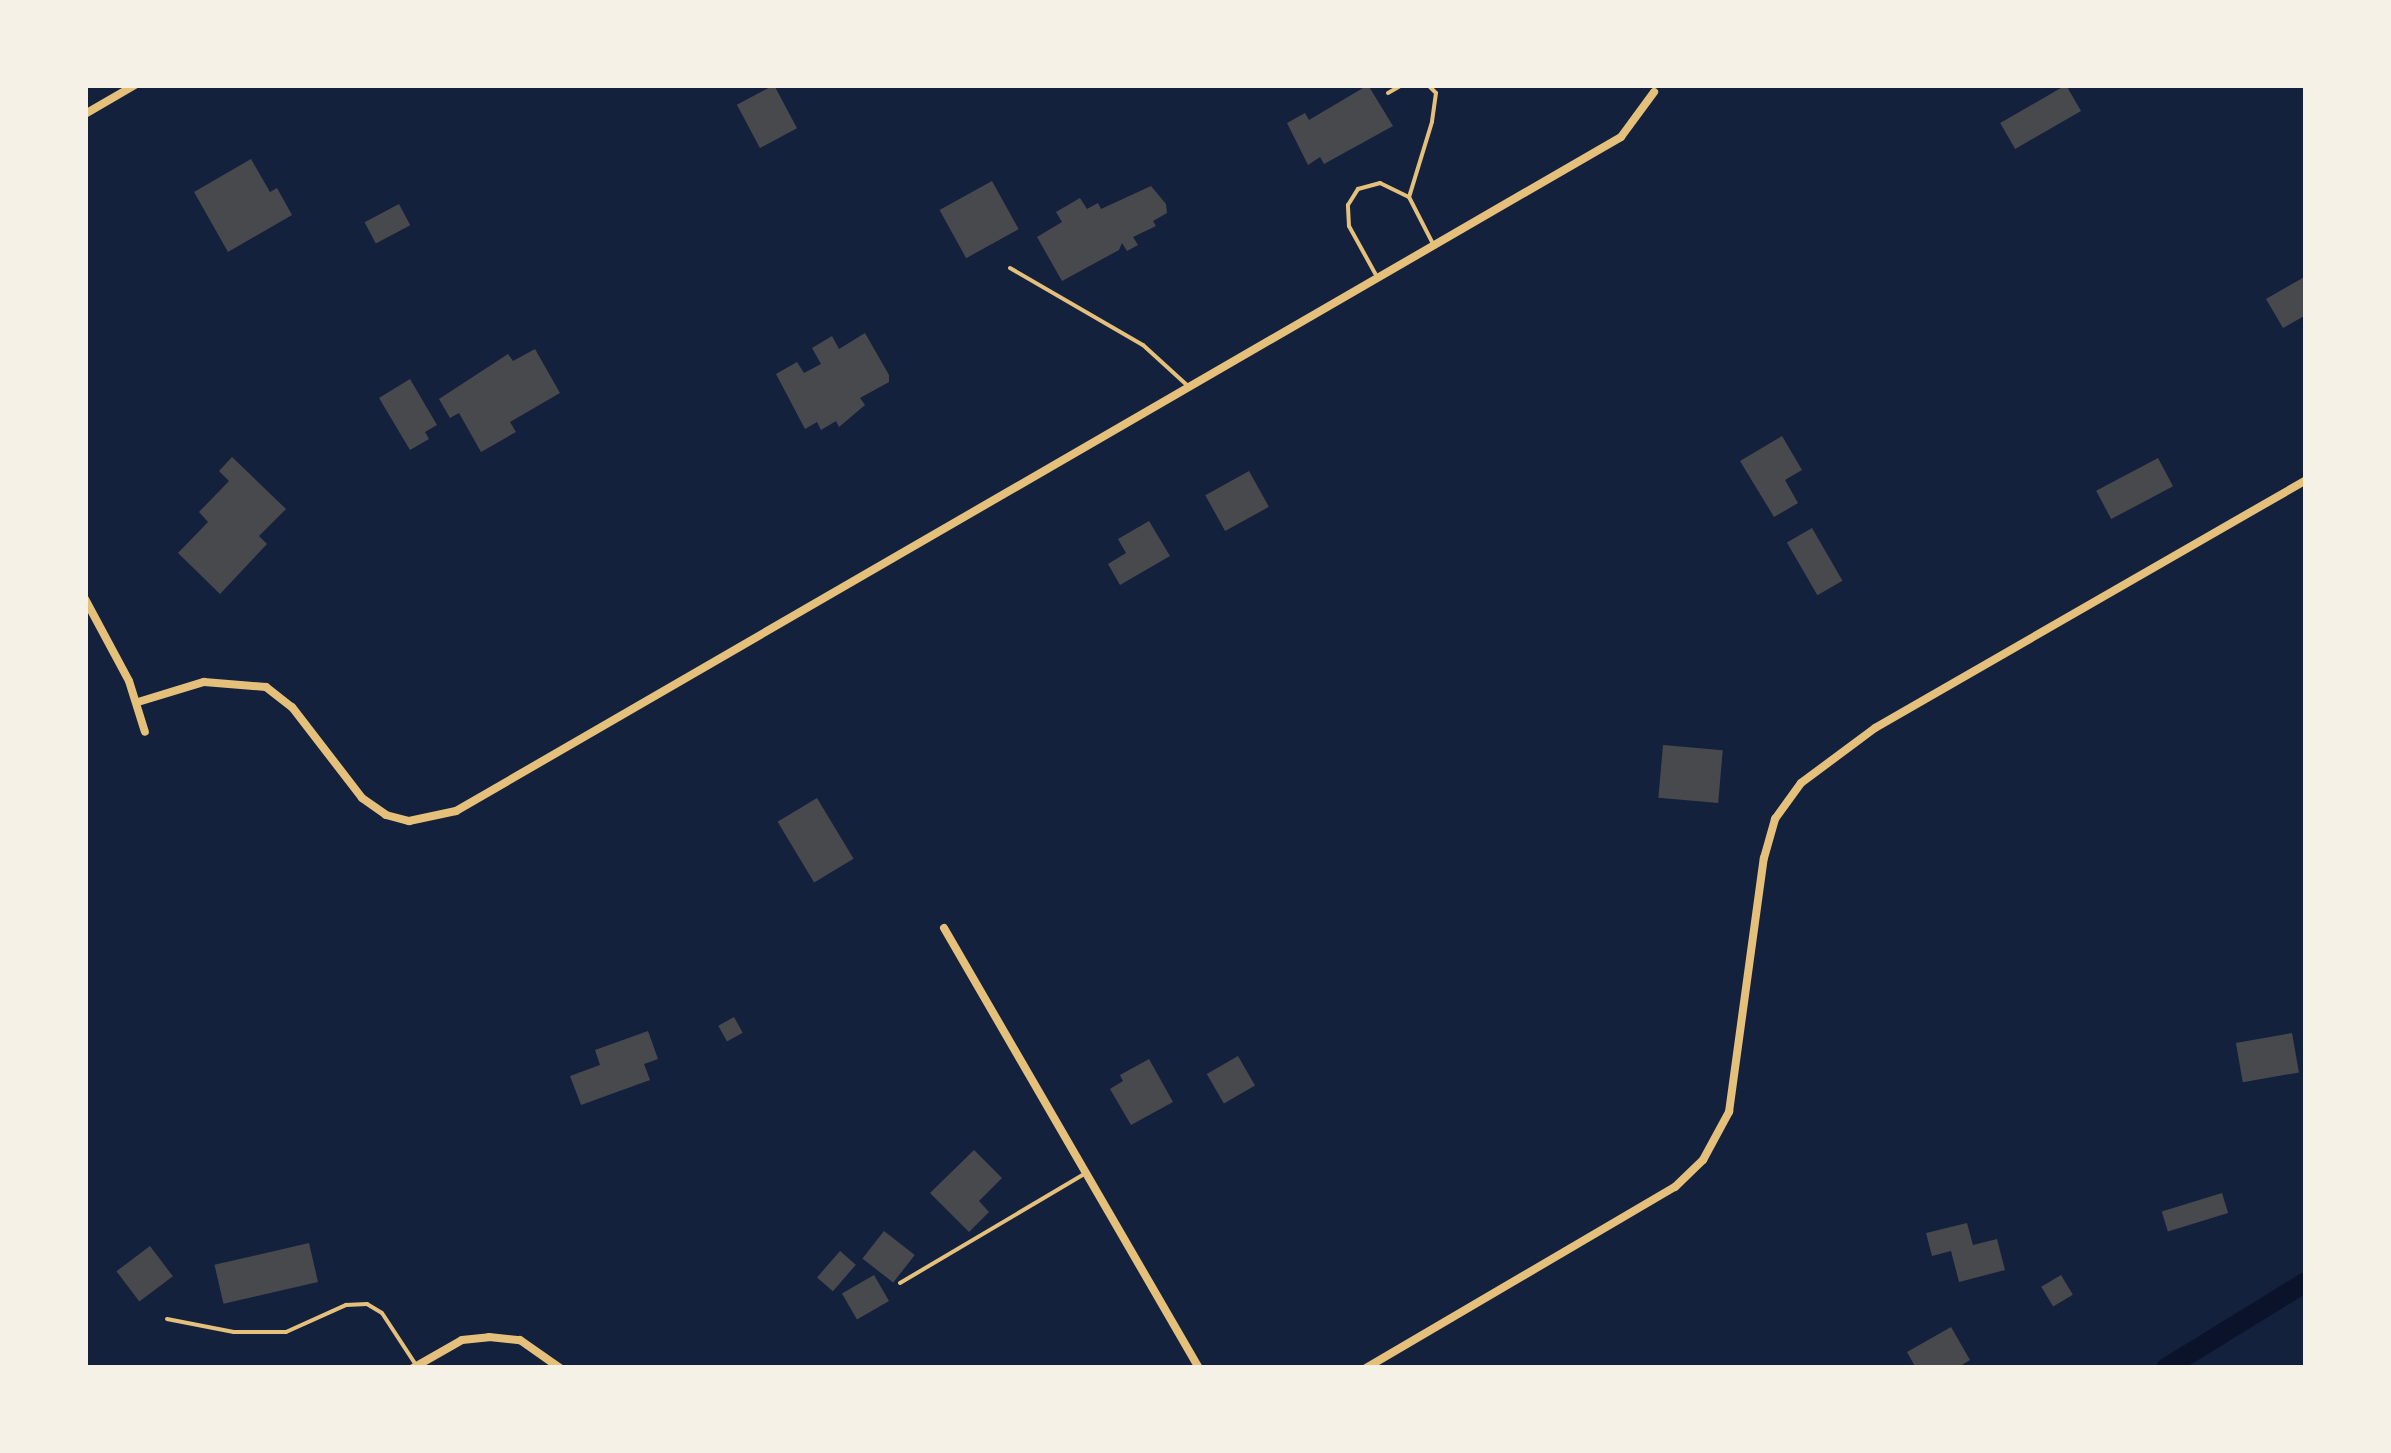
<!DOCTYPE html>
<style>
body{margin:0}
#map{position:relative;width:2391px;height:1453px;overflow:hidden;background:#14213d;font-family:"Golos Text",sans-serif}
div>[style]{position:absolute}
.canal>*{height:20px;margin:-10px;padding:0 10px;transform-origin:10px;border-radius:10px;background:#0b132b}
.building>*{inset:0;background:#48494c;transform-origin:0 0}
.service>*{height:4px;margin:-2px;padding:0 2px;transform-origin:2px;border-radius:2px;background:#e5c07b}
.minor>*{height:8px;margin:-4px;padding:0 4px;transform-origin:4px;border-radius:4px;background:#e5c07b}
span{translate:-50% -50%;white-space:nowrap;text-align:center;line-height:1.15;-webkit-text-stroke:8px #f6f1e7;paint-order:stroke}
.frame{position:absolute;inset:0;border:88px solid #f6f1e7;pointer-events:none}
</style>
<div id="map">
<div class="canal">
<div style="left:2166px;top:1368px;width:164px;rotate:-31.6deg"></div>
</div>
<div class="building">
<div style="left:774px;top:85px;width:49px;height:42px;rotate:62deg"></div>
<div style="clip-path:polygon(1368px 85px,1393px 126px,1324px 164px,1320px 157px,1308px 165px,1287px 123px,1305px 113px,1309px 120px)"></div>
<div style="left:2066px;top:85px;width:30px;height:76px;rotate:60deg"></div>
<div style="clip-path:polygon(251px 159px,270px 192px,277px 188px,292px 215px,228px 252px,194px 192px)"></div>
<div style="left:992px;top:181px;width:55px;height:60px;rotate:61deg"></div>
<div style="clip-path:polygon(1151px 186px,1166px 204px,1167px 213px,1153px 221px,1156px 226px,1133px 237px,1138px 245px,1127px 251px,1122px 243px,1119px 250px,1062px 281px,1037px 237px,1062px 222px,1056px 212px,1080px 198px,1087px 209px,1098px 203px,1101px 209px)"></div>
<div style="left:399px;top:204px;width:24px;height:39px;rotate:62deg"></div>
<div style="clip-path:polygon(2306px 276px,2306px 315px,2283px 328px,2266px 299px)"></div>
<div style="clip-path:polygon(865px 333px,889px 375px,889px 382px,860px 398px,865px 405px,839px 427px,836px 421px,821px 430px,817px 422px,805px 429px,776px 374px,797px 362px,804px 373px,821px 364px,812px 348px,832px 336px,839px 349px)"></div>
<div style="clip-path:polygon(535px 349px,560px 393px,510px 422px,516px 432px,481px 452px,459px 413px,450px 418px,439px 399px,508px 354px,513px 361px)"></div>
<div style="clip-path:polygon(410px 379px,437px 425px,425px 432px,429px 439px,410px 450px,379px 398px)"></div>
<div style="clip-path:polygon(1782px 436px,1802px 470px,1785px 480px,1798px 503px,1774px 517px,1740px 461px)"></div>
<div style="clip-path:polygon(232px 457px,286px 509px,259px 536px,267px 544px,220px 594px,178px 553px,208px 522px,199px 512px,229px 481px,219px 471px)"></div>
<div style="left:2158px;top:458px;width:32px;height:70px;rotate:62deg"></div>
<div style="left:1249px;top:471px;width:41px;height:50px;rotate:61deg"></div>
<div style="clip-path:polygon(1149px 521px,1170px 556px,1120px 585px,1108px 564px,1126px 553px,1118px 539px)"></div>
<div style="left:1812px;top:528px;width:61px;height:29px;rotate:60deg"></div>
<div style="left:1663px;top:745px;width:60px;height:53px;rotate:5deg"></div>
<div style="left:817px;top:798px;width:71px;height:46px;rotate:59deg"></div>
<div style="left:734px;top:1017px;width:18px;height:18px;rotate:61deg"></div>
<div style="clip-path:polygon(648px 1031px,658px 1059px,644px 1064px,650px 1080px,581px 1105px,570px 1076px,600px 1065px,595px 1050px)"></div>
<div style="left:2292px;top:1033px;width:40px;height:57px;rotate:80deg"></div>
<div style="left:1238px;top:1056px;width:34px;height:36px;rotate:60deg"></div>
<div style="clip-path:polygon(1149px 1059px,1173px 1102px,1131px 1125px,1110px 1089px,1123px 1081px,1120px 1075px)"></div>
<div style="clip-path:polygon(974px 1150px,1002px 1178px,979px 1201px,989px 1212px,969px 1232px,930px 1193px)"></div>
<div style="left:2222px;top:1193px;width:21px;height:63px;rotate:73deg"></div>
<div style="clip-path:polygon(1967px 1223px,1973px 1245px,1997px 1239px,2005px 1270px,1959px 1282px,1951px 1251px,1932px 1256px,1926px 1233px)"></div>
<div style="left:884px;top:1231px;width:39px;height:35px;rotate:38deg"></div>
<div style="left:309px;top:1243px;width:40px;height:97px;rotate:77deg"></div>
<div style="left:150px;top:1246px;width:38px;height:42px;rotate:53deg"></div>
<div style="left:840px;top:1251px;width:21px;height:35px;rotate:41deg"></div>
<div style="left:874px;top:1275px;width:30px;height:37px;rotate:60deg"></div>
<div style="left:2061px;top:1275px;width:23px;height:23px;rotate:59deg"></div>
<div style="clip-path:polygon(1951px 1327px,1970px 1360px,1957px 1368px,1916px 1368px,1907px 1352px)"></div>
</div>
<div class="service">
<div style="left:1428px;top:85px;width:11px;rotate:45deg"></div>
<div style="left:1436px;top:93px;width:29px;rotate:98deg"></div>
<div style="left:1432px;top:122px;width:78px;rotate:107deg"></div>
<div style="left:1409px;top:197px;width:53px;rotate:62.9deg"></div>
<div style="left:1388px;top:93px;width:16px;rotate:-30deg"></div>
<div style="left:1010px;top:268px;width:154px;rotate:30.1deg"></div>
<div style="left:1143px;top:345px;width:62px;rotate:42.4deg"></div>
<div style="left:1376px;top:275px;width:56px;rotate:-118.9deg"></div>
<div style="left:1349px;top:226px;width:21px;rotate:-93deg"></div>
<div style="left:1348px;top:205px;width:19px;rotate:-58deg"></div>
<div style="left:1358px;top:189px;width:23px;rotate:-15deg"></div>
<div style="left:1380px;top:183px;width:32px;rotate:26deg"></div>
<div style="left:900px;top:1283px;width:216px;rotate:-30.6deg"></div>
<div style="left:167px;top:1319px;width:68px;rotate:11deg"></div>
<div style="left:234px;top:1332px;width:52px"></div>
<div style="left:286px;top:1332px;width:66px;rotate:-24.2deg"></div>
<div style="left:346px;top:1305px;width:21px;rotate:-3deg"></div>
<div style="left:367px;top:1304px;width:17px;rotate:31deg"></div>
<div style="left:382px;top:1313px;width:62px;rotate:56.8deg"></div>
</div>
<div class="minor">
<div style="left:85px;top:114px;width:58px;rotate:-30.1deg"></div>
<div style="left:85px;top:599px;width:93px;rotate:61.8deg"></div>
<div style="left:129px;top:681px;width:53px;rotate:72.6deg"></div>
<div style="left:138px;top:702px;width:69px;rotate:-16.9deg"></div>
<div style="left:204px;top:682px;width:62px;rotate:4.6deg"></div>
<div style="left:266px;top:687px;width:33px;rotate:38deg"></div>
<div style="left:292px;top:707px;width:115px;rotate:52.4deg"></div>
<div style="left:362px;top:798px;width:29px;rotate:35deg"></div>
<div style="left:386px;top:815px;width:24px;rotate:15deg"></div>
<div style="left:409px;top:821px;width:48px;rotate:-12deg"></div>
<div style="left:456px;top:811px;width:1346px;rotate:-30.05deg"></div>
<div style="left:1621px;top:137px;width:56px;rotate:-53.7deg"></div>
<div style="left:944px;top:928px;width:509px;rotate:59.91deg"></div>
<div style="left:413px;top:1368px;width:56px;rotate:-29.7deg"></div>
<div style="left:462px;top:1340px;width:27px;rotate:-6deg"></div>
<div style="left:489px;top:1337px;width:31px;rotate:6deg"></div>
<div style="left:520px;top:1340px;width:49px;rotate:35deg"></div>
<div style="left:1366px;top:1368px;width:358px;rotate:-30.4deg"></div>
<div style="left:1675px;top:1187px;width:39px;rotate:-44deg"></div>
<div style="left:1703px;top:1160px;width:55px;rotate:-61.6deg"></div>
<div style="left:1729px;top:1112px;width:256px;rotate:-82.2deg"></div>
<div style="left:1764px;top:858px;width:41px;rotate:-74.2deg"></div>
<div style="left:1775px;top:819px;width:44px;rotate:-54.2deg"></div>
<div style="left:1801px;top:783px;width:92px;rotate:-36.6deg"></div>
<div style="left:1875px;top:728px;width:497px;rotate:-29.9deg"></div>
</div>
<div class="frame"></div>
</div>
